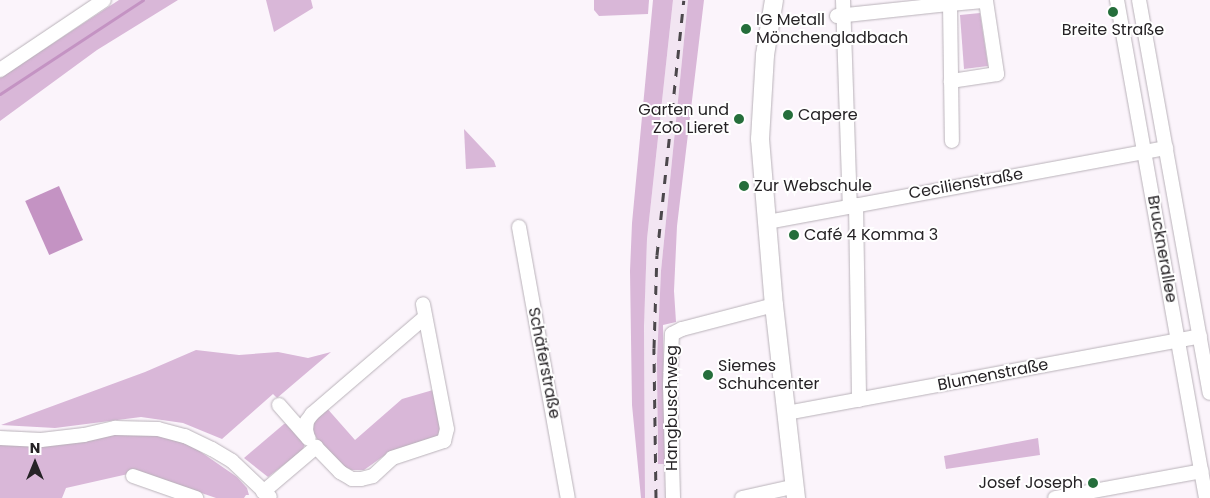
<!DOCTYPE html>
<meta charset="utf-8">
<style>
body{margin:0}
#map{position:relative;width:1210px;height:498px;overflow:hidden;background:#fbf4fb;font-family:Poppins,sans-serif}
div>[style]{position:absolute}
.built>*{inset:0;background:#f2e5f2}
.green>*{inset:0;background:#d9b7d8}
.water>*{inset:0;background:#c493c3;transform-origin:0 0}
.stream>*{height:3px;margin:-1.5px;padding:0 1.5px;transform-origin:1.5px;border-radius:1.5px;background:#c493c3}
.roads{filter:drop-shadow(0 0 1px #b9b2b9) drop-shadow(0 0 1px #b9b2b9)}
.minor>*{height:14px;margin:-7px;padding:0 7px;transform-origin:7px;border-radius:7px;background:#fff}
.major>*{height:18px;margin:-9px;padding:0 9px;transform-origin:9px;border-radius:9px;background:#fff}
.rail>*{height:3px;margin-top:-1.5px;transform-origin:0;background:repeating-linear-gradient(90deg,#4c484c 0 9px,transparent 0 18px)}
.dots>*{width:14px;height:14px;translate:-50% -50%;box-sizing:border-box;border:2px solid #fff;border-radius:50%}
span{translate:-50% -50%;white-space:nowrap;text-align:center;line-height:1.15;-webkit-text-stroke:4px #fff;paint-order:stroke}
.poi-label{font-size:16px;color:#262326}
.left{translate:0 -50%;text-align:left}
.right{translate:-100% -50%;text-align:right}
.street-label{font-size:16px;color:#262326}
.north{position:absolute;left:10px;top:438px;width:50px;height:50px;-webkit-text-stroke:4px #fff;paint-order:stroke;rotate:0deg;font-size:14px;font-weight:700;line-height:20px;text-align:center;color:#262326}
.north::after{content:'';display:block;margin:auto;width:18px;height:22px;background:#262326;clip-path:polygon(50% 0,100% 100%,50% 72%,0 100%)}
</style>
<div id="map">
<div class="built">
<div style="clip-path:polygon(673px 0,688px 0,661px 271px,657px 429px,658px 464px,665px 464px,666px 498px,645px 498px,644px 318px,647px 239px)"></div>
</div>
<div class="green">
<div style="clip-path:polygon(119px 0,178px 0,97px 50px,0 121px,0 78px)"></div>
<div style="clip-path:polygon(266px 0,311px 0,313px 8px,274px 32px)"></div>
<div style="clip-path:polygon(594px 0,649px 0,648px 14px,599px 16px,594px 10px)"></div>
<div style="clip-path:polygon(653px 0,673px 0,647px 239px,644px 326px,645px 498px,641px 498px,632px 405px,630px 271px,632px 223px)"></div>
<div style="clip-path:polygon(688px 0,704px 0,677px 226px,674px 291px,676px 322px,663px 325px,665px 464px,658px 464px,657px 360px,661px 271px)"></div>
<div style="clip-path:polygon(980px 13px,988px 66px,964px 69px,960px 15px)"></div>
<div style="clip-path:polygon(464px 129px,494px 161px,496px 167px,466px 169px)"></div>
<div style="clip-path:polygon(196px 350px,239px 355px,278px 352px,308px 358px,331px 352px,277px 398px,273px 394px,222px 439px,183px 423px,141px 417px,55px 428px,1px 425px,145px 372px)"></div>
<div style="clip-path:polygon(433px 390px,442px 428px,440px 437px,385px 455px,364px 470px,351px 470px,339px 464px,312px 433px,311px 419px,325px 406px,355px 440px,402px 399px)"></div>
<div style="clip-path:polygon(290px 422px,305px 443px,303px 450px,268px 477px,244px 458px,284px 424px)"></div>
<div style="clip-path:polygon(144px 433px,177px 440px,198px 450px,237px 477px,247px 488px,249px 495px,246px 495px,244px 498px,216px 498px,132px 469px,128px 474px,66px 488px,62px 498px,0 498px,0 443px)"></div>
<div style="clip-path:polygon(1038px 438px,1040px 455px,946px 469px,944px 456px)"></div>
</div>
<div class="water">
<div style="left:59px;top:186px;width:59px;height:37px;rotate:66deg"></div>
</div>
<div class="stream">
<div style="left:0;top:94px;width:171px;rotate:-33.3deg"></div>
</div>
<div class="roads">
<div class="minor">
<div style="left:843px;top:0;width:206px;rotate:88.1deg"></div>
<div style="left:1117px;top:0;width:506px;rotate:79.87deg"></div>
<div style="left:1139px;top:0;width:399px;rotate:79.8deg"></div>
<div style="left:950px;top:4px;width:36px;rotate:-5deg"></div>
<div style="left:986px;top:1px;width:74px;rotate:81.4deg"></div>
<div style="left:997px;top:74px;width:47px;rotate:171.3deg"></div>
<div style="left:837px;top:16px;width:114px;rotate:-6.1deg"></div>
<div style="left:950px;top:4px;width:137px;rotate:89.2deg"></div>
<div style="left:0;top:70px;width:125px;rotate:-33.9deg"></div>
<div style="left:856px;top:205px;width:195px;rotate:89.1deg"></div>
<div style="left:767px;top:222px;width:406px;rotate:-10.5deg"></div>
<div style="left:519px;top:227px;width:275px;rotate:79.8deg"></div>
<div style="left:279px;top:405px;width:45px;rotate:48.6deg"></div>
<div style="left:786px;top:413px;width:421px;rotate:-10.5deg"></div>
<div style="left:0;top:438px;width:41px;rotate:2.8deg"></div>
<div style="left:41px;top:440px;width:43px;rotate:-6.6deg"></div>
<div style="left:84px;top:435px;width:32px;rotate:-13deg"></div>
<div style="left:115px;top:428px;width:43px;rotate:1.3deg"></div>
<div style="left:158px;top:429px;width:28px;rotate:15deg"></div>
<div style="left:185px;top:436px;width:30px;rotate:26deg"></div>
<div style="left:212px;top:449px;width:23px;rotate:31deg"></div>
<div style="left:232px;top:461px;width:52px;rotate:43.5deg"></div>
<div style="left:308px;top:438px;width:8px;rotate:-104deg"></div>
<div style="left:306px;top:430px;width:9px;rotate:-84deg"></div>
<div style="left:307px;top:421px;width:9px;rotate:-54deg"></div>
<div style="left:312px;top:414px;width:149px;rotate:-40.6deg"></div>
<div style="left:133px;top:476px;width:67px;rotate:19.2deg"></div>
<div style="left:263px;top:492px;width:70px;rotate:-40.3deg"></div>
<div style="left:316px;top:447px;width:35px;rotate:46deg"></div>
<div style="left:340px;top:472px;width:14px;rotate:30deg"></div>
<div style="left:352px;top:479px;width:9px"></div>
<div style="left:361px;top:479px;width:12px;rotate:-14deg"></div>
<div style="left:373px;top:476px;width:26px;rotate:-43deg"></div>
<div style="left:392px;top:458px;width:55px;rotate:-18.1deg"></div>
<div style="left:444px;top:441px;width:12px;rotate:-76deg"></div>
<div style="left:447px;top:429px;width:127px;rotate:-100.9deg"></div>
<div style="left:673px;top:498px;width:113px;rotate:-91.5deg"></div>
<div style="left:670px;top:385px;width:51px;rotate:-87.8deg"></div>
<div style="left:672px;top:334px;width:11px;rotate:-27deg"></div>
<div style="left:682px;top:329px;width:95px;rotate:-14.6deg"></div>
<div style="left:742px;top:498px;width:55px;rotate:-12.5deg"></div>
<div style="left:1055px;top:498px;width:149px;rotate:-10.4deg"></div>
</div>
<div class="major">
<div style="left:774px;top:0;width:56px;rotate:99.3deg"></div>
<div style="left:765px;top:55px;width:84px;rotate:93.4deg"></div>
<div style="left:760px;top:139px;width:167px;rotate:85.2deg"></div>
<div style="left:774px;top:305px;width:194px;rotate:83.5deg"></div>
</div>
</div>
<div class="rail">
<div style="left:656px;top:498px;width:150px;rotate:-90.8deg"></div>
<div style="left:654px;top:348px;width:93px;rotate:-88.2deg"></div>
<div style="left:657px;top:255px;width:256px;rotate:-84deg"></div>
</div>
<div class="dots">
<div style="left:1113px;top:12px;background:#256e3b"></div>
<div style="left:746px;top:29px;background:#256e3b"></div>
<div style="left:788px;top:115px;background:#256e3b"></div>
<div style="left:739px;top:119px;background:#256e3b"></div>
<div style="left:744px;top:186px;background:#256e3b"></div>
<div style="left:794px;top:235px;background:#256e3b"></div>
<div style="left:708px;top:375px;background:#256e3b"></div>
<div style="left:1093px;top:483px;background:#256e3b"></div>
</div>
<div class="poi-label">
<span class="left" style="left:756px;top:29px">IG Metall<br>Mönchengladbach</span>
<span style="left:1113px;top:30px">Breite Straße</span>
<span class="right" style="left:729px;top:119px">Garten und<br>Zoo Lieret</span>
<span class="left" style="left:798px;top:115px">Capere</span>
<span class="left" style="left:754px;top:186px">Zur Webschule</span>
<span class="left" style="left:804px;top:235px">Café 4 Komma 3</span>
<span class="left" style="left:718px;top:375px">Siemes<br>Schuhcenter</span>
<span class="right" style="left:1083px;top:483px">Josef Joseph</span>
</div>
<div class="street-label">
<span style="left:966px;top:184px;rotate:-10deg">Cecilienstraße</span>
<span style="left:1162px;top:249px;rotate:80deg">Brucknerallee</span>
<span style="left:544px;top:363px;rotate:79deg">Schäferstraße</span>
<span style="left:993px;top:375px;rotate:-11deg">Blumenstraße</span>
<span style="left:672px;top:408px;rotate:-90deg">Hangbuschweg</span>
</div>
<div class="north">N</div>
</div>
